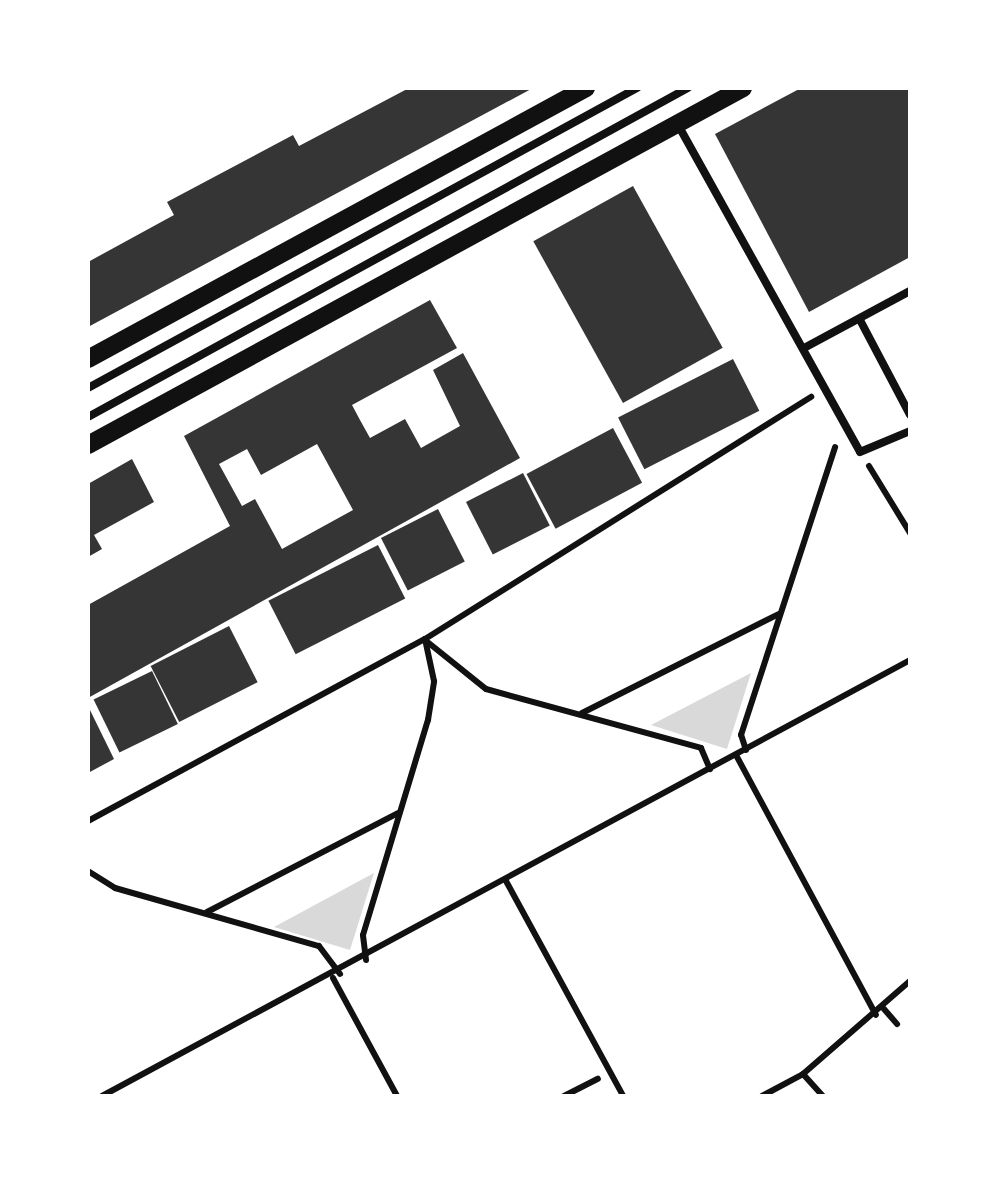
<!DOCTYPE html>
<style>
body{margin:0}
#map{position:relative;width:998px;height:1184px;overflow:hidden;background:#fff;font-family:"PT Sans Narrow",sans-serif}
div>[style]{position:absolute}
.water>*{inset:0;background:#d9d9d9}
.building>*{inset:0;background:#353535;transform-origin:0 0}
.path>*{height:6px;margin:-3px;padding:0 3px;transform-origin:3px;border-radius:3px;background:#111}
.service>*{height:8px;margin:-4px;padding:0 4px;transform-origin:4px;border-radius:4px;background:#111}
.tertiary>*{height:18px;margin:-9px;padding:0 9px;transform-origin:9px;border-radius:9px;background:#111}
span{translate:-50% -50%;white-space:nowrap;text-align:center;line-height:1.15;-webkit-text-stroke:8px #fff;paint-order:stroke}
.frame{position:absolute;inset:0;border:90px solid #fff;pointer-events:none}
</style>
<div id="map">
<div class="water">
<div style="clip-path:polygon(751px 673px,727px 749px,651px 725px)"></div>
<div style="clip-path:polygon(374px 873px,350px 950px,274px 927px)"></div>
</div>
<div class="building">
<div style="clip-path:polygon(409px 88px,533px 88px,88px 327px,88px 262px,174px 215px,167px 202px,293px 135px,299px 146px)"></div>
<div style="clip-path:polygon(801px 88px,910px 88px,910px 257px,809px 312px,715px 134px)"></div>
<div style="left:633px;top:186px;width:185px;height:114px;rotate:61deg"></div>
<div style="clip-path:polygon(evenodd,430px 300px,457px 348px,352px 405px,360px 420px,370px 438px,405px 419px,421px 448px,460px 426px,433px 370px,463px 353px,520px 458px,88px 698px,88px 605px,230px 526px,184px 436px,430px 300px,317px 444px,353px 510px,282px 549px,255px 499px,242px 506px,219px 464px,247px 449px,261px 475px,317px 444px)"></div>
<div style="left:733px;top:359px;width:58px;height:129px;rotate:63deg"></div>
<div style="left:613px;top:428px;width:62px;height:98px;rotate:62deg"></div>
<div style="clip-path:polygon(132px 459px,154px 502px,94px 535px,102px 549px,88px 557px,88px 484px)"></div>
<div style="left:523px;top:473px;width:59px;height:64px;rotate:63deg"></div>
<div style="left:438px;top:509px;width:59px;height:64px;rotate:63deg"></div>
<div style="left:378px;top:545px;width:60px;height:123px;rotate:63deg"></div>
<div style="left:229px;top:626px;width:63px;height:88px;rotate:63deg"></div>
<div style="left:152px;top:671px;width:59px;height:65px;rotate:64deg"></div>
<div style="clip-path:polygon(88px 706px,114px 759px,88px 773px)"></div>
</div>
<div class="path">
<div style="left:869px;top:466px;width:79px;rotate:58.5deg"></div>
<div style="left:425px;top:640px;width:78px;rotate:38.8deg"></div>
<div style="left:486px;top:689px;width:223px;rotate:15.3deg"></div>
<div style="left:701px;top:748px;width:23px;rotate:67deg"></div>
<div style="left:582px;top:713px;width:220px;rotate:-26.7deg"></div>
<div style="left:746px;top:750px;width:16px;rotate:-108deg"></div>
<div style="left:741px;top:735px;width:303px;rotate:-71.9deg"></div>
<div style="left:736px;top:755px;width:295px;rotate:61.7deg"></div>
<div style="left:88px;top:821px;width:383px;rotate:-28.4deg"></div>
<div style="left:425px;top:639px;width:456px;rotate:-32.1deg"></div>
<div style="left:88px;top:871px;width:32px;rotate:32deg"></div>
<div style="left:115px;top:888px;width:212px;rotate:15.9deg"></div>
<div style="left:319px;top:946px;width:35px;rotate:53deg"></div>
<div style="left:506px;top:881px;width:245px;rotate:61.4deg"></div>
<div style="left:207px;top:912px;width:215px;rotate:-27.4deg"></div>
<div style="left:366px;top:960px;width:25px;rotate:-97deg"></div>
<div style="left:363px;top:935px;width:225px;rotate:-73.2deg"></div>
<div style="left:428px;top:720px;width:39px;rotate:-81deg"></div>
<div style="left:434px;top:681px;width:43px;rotate:-102.1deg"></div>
<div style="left:333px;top:978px;width:134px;rotate:61.5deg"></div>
<div style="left:884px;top:1009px;width:20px;rotate:49deg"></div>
<div style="left:803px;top:1074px;width:30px;rotate:48deg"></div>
<div style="left:102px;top:1096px;width:918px;rotate:-28.35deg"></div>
<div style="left:564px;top:1096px;width:38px;rotate:-27deg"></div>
<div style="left:762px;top:1096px;width:47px;rotate:-28.2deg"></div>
<div style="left:803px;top:1074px;width:142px;rotate:-41deg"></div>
</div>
<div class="service">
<div style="left:677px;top:123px;width:376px;rotate:60.9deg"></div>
<div style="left:860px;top:452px;width:54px;rotate:-22.8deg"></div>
<div style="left:860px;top:320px;width:107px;rotate:62.2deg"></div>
<div style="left:804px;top:348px;width:120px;rotate:-28.3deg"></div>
<div style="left:88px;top:388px;width:626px;rotate:-28.65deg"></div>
<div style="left:88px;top:417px;width:684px;rotate:-28.74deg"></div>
</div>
<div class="tertiary">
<div style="left:88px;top:359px;width:567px;rotate:-28.55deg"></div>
<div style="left:88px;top:445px;width:746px;rotate:-28.59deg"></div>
</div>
<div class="frame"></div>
</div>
